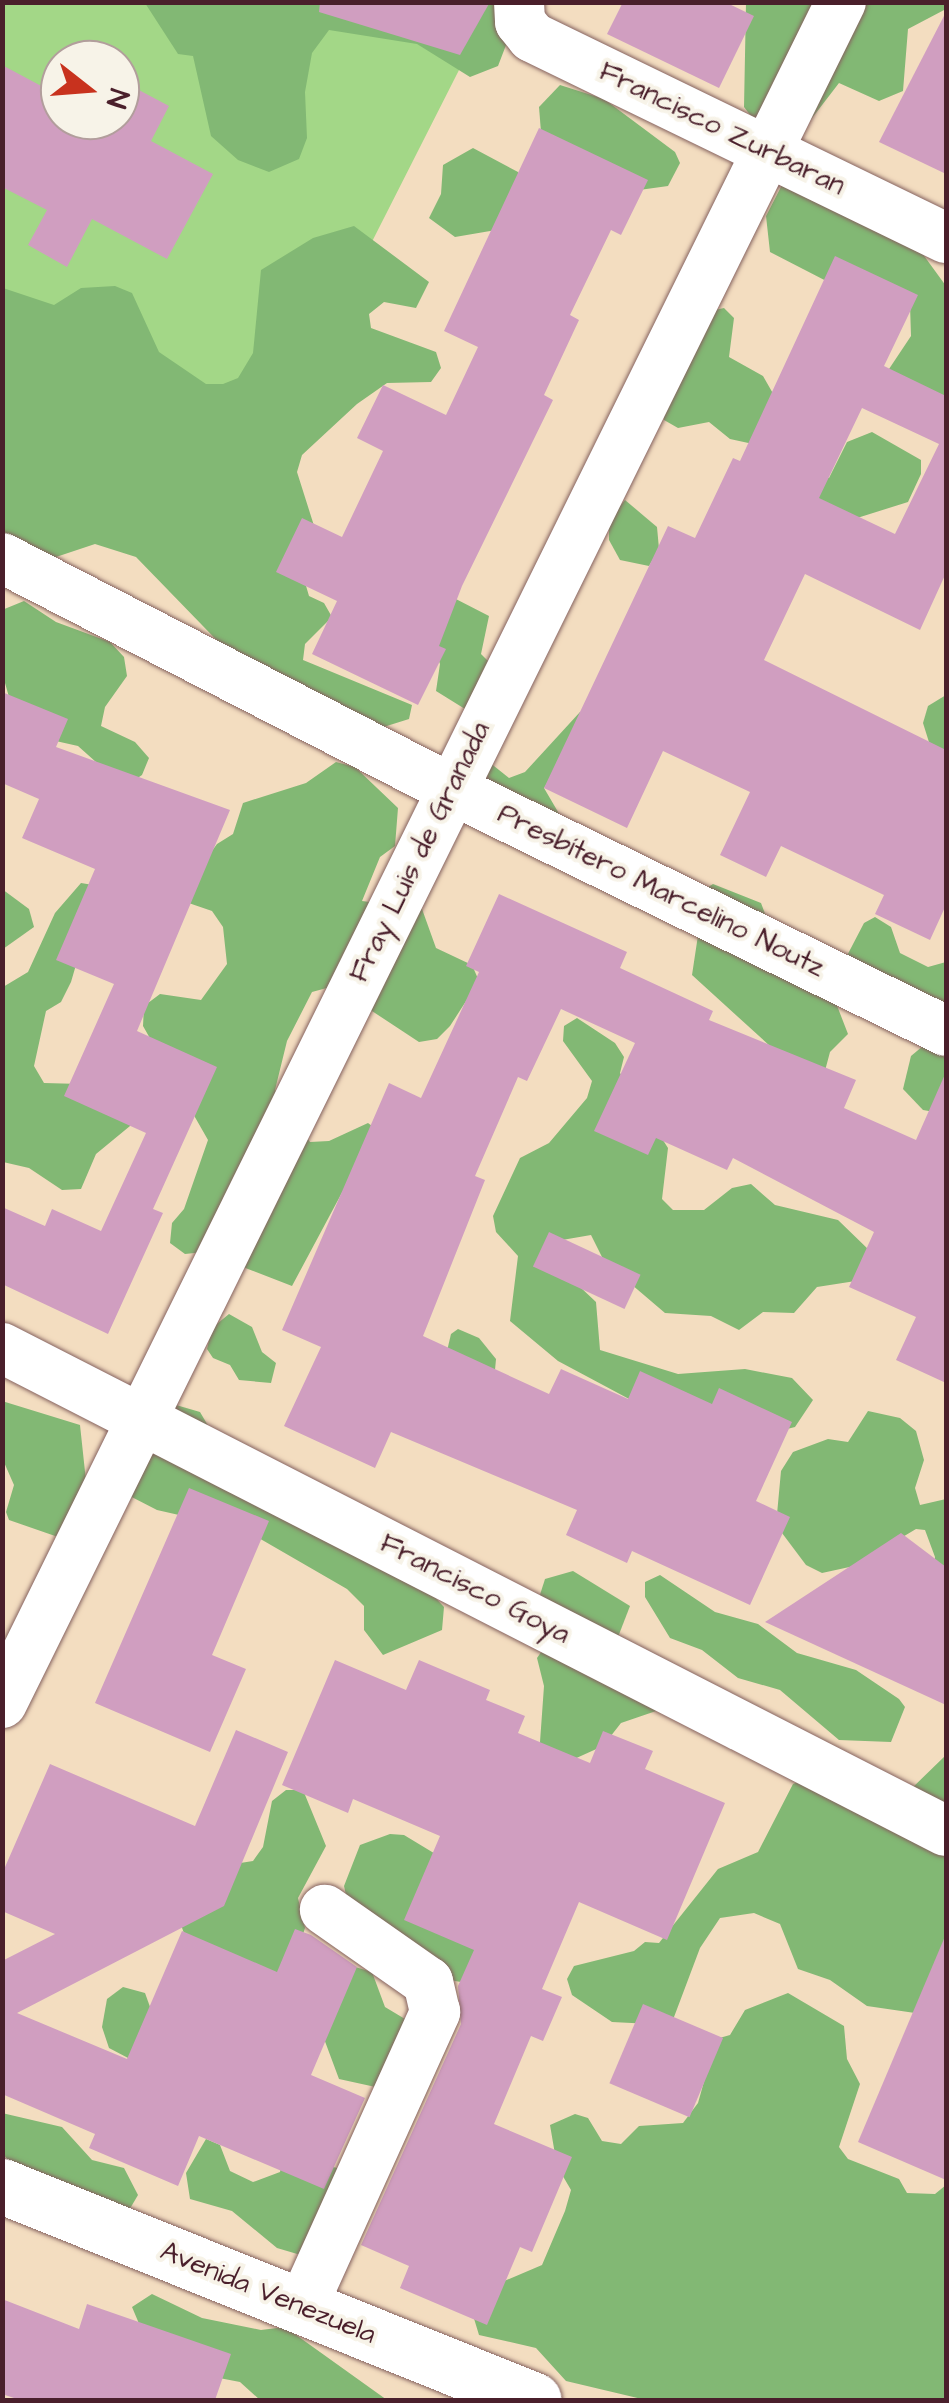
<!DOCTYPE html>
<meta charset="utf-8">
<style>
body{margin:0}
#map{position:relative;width:949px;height:2403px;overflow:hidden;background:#f3ddc0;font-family:"Architects Daughter",sans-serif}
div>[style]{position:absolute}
.green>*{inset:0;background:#a3d787}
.forest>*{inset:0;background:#82b874}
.building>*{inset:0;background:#d09ec0;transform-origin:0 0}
.roads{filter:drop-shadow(0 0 2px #85625f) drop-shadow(0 0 2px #85625f)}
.minor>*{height:50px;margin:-25px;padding:0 25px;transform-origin:25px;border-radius:25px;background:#fff}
.major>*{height:55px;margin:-27.5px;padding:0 27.5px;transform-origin:27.5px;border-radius:27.5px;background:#fff}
span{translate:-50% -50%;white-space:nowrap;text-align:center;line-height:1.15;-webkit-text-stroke:8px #f7f3e8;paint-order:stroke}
.street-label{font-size:28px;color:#4a1f2b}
.frame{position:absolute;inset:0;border:5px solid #4a1f2b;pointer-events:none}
.north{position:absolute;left:40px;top:40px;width:100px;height:100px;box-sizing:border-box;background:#f7f3e8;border:2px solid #b29e9c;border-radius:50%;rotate:107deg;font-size:28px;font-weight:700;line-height:40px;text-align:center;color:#4a1f2b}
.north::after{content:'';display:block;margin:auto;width:35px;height:45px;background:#c8321e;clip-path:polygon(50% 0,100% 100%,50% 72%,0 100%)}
</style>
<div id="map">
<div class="green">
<div style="clip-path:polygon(evenodd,2px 3px,493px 3px,202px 577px,3px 474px,2px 3px,60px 60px,120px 60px,120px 120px,60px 120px,60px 60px)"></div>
</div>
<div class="forest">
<div style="clip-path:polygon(145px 3px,504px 3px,513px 27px,498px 66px,470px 77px,417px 44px,329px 30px,312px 53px,305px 92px,307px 138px,299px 159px,269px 172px,238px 160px,211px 136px,193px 56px,178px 54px)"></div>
<div style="clip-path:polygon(746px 3px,946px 3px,946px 9px,908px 29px,903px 91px,879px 101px,839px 83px,799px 135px,754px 120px,744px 107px)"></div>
<div style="clip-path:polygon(560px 85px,604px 99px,675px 152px,680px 163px,668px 186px,632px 191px,541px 132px,539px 107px)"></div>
<div style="clip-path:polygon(473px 148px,518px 172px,526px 193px,496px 230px,455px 237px,429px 218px,441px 194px,443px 165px)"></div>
<div style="clip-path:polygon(783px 183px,914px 242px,946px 286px,946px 407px,887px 372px,911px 336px,910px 304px,836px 286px,770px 252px,766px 216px)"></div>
<div style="clip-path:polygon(354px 226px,429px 282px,416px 308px,384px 302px,369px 314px,371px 328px,436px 352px,441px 368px,431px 382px,387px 383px,357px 404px,302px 455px,297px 472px,316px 532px,304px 579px,309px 596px,324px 603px,332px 617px,305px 644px,303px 660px,412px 705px,409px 719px,374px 730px,234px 658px,136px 557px,95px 544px,41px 562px,3px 550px,3px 288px,54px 305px,81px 288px,115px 286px,132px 293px,159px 352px,206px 384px,223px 384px,238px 378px,253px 353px,261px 270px,313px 238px)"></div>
<div style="clip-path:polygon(724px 308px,734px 318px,729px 357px,763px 376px,775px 397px,753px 444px,730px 439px,709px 422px,678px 428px,664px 420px,660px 397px,715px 310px)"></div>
<div style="clip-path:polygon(872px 432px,921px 460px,921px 474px,908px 502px,838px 524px,800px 474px,829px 478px,847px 442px)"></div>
<div style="clip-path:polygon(625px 500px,657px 527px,659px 549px,649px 566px,620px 560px,609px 540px,609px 520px)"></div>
<div style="clip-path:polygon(450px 596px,489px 616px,481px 654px,498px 671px,465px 709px,436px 691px,440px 664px,433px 644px)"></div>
<div style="clip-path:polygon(24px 601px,56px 622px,110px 642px,124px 657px,127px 676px,105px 707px,101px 726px,135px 742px,149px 758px,142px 775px,124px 787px,78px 746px,38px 737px,13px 711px,3px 676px,2px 610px)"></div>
<div style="clip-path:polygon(946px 695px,946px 766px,933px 755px,923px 723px,928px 706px)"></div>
<div style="clip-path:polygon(580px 712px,592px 715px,544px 788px,561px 817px,531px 834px,476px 768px,489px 762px,509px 778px,525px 772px)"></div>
<div style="clip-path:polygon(336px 762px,355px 767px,398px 808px,395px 846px,380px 857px,362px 901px,422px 909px,436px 948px,472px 965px,479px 981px,450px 1026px,437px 1039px,419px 1042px,334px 986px,312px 992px,287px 1041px,275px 1090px,310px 1142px,329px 1141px,368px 1123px,376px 1129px,292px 1286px,204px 1252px,185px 1254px,170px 1243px,172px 1223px,184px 1209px,208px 1140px,143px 1026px,144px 1006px,160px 994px,201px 1000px,227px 964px,223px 927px,212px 911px,177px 899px,217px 844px,233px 834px,243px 803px,306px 783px)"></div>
<div style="clip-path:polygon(81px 883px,99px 886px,71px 982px,61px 1002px,46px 1011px,34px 1066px,44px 1083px,81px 1084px,135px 1107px,130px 1126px,96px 1154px,81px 1189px,62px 1190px,29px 1168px,3px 1162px,3px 987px,28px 972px,55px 913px)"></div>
<div style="clip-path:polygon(713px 884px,761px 903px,769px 924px,836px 1003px,848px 1034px,830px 1052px,822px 1082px,771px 1047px,692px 975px,705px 889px)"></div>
<div style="clip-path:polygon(2px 889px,29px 909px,34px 927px,3px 949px)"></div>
<div style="clip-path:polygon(875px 917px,891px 927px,900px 953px,928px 967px,946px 962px,946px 1015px,839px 971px,864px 923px)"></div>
<div style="clip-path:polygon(577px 1018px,615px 1043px,624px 1057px,620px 1073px,668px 1148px,662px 1199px,673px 1210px,704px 1210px,732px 1188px,751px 1184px,775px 1205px,838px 1220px,870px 1251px,862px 1280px,817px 1287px,794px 1313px,763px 1312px,739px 1330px,711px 1316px,665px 1313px,604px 1261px,591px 1235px,562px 1240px,561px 1269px,596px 1302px,600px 1350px,678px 1374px,745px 1369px,792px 1378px,813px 1400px,795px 1427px,779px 1431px,631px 1400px,558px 1361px,510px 1321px,518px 1256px,496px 1232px,493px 1216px,520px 1158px,549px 1143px,587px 1098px,592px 1081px,563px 1041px,564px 1026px)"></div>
<div style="clip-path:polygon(923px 1046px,946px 1051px,946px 1114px,923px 1110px,903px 1089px,911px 1056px)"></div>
<div style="clip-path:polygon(229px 1314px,252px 1327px,262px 1352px,276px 1363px,271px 1383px,239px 1380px,230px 1365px,213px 1358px,207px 1349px,212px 1328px)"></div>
<div style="clip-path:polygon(458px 1329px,479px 1338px,496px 1359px,494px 1381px,443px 1368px,451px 1334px)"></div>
<div style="clip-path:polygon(2px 1401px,80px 1425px,86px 1481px,58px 1537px,9px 1520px,6px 1512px,14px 1485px,3px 1460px)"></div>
<div style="clip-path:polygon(176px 1405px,200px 1412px,210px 1429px,430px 1592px,444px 1607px,442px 1630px,383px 1655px,364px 1630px,364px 1606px,347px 1589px,245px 1530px,157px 1510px,120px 1491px)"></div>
<div style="clip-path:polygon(868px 1411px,900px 1418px,916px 1431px,924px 1460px,915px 1488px,920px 1505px,946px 1499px,946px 1637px,932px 1584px,935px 1557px,925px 1530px,916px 1529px,854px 1566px,822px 1573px,806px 1565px,776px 1525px,781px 1471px,793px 1452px,828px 1439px,848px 1442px)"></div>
<div style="clip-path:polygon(573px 1571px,630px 1606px,618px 1637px,538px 1601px,545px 1579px)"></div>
<div style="clip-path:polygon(660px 1575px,715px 1612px,758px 1624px,797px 1653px,856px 1670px,899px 1699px,905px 1707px,891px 1742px,839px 1740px,780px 1690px,738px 1678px,702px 1650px,670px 1638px,645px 1597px,645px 1582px)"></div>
<div style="clip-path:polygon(546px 1645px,659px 1710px,621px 1723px,603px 1746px,572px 1760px,461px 1982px,449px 1980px,348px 1904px,344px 1886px,360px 1845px,390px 1834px,404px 1835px,442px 1858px,539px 1756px,544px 1686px,537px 1658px)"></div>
<div style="clip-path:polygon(946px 1755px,946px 2002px,940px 1997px,915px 2013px,867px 2006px,830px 1980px,798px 1969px,780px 1924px,754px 1913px,720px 1918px,700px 1948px,671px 2025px,612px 2022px,572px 1995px,567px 1979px,574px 1966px,634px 1951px,645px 1942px,659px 1943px,718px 1869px,758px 1852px,793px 1784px,810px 1777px,910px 1790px)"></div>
<div style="clip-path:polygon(286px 1790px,303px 1790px,326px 1846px,298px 1898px,305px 1928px,285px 1989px,189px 1947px,181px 1925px,234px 1864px,253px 1861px,263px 1847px,272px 1801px)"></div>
<div style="clip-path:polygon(352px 1966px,372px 1972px,385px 2007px,405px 2019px,380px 2088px,339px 2079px,323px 2036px)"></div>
<div style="clip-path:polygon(123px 1987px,145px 1993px,154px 2018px,130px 2059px,109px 2048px,102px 2027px,107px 1999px)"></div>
<div style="clip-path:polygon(788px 1993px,844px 2026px,847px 2059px,860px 2084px,839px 2147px,848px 2159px,899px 2179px,907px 2193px,935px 2194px,946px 2185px,946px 2400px,646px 2400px,566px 2381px,536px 2348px,479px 2335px,472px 2312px,502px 2282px,542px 2265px,565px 2211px,571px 2190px,557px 2166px,550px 2125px,575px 2114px,588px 2118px,602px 2141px,621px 2144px,639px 2126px,683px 2123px,698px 2103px,716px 2039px,730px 2035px,745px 2010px)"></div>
<div style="clip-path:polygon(2px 2113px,62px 2127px,92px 2160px,124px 2168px,138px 2195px,128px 2212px,34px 2192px,3px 2154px)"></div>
<div style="clip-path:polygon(206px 2139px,220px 2145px,230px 2171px,253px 2182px,280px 2172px,283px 2156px,342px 2169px,304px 2256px,277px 2248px,232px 2211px,190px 2199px,186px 2173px)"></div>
<div style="clip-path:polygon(152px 2294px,202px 2318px,261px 2330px,285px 2327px,387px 2400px,260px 2400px,240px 2382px,214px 2377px,140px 2326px,132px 2307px)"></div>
</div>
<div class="building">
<div style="clip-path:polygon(320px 2px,490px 2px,460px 55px,319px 12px)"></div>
<div style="clip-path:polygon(623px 2px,725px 2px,754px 16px,719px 88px,607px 34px)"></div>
<div style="clip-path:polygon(946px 12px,946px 174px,879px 142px)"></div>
<div style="clip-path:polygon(2px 65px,60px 96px,60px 120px,105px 120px,120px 128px,120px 80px,169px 106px,151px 141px,213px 174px,167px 259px,92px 219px,67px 267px,28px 245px,47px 210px,2px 187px)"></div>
<div style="clip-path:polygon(539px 128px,648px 180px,621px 235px,611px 230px,570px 315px,579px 320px,544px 395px,553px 400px,462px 586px,439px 646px,446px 649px,418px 705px,312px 654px,337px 601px,276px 572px,302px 518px,342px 537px,383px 451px,357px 438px,383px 385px,446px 415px,478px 347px,444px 331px)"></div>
<div style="clip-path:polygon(evenodd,835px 256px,918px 295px,884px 366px,946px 396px,946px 573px,920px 630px,805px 574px,764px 660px,946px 750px,946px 905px,930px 940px,875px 914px,884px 895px,781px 846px,766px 877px,720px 855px,750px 792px,663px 751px,627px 828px,544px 788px,668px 526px,695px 538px,733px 458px,740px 461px,835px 256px,862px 408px,939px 444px,895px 534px,819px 498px,862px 408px)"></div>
<div style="clip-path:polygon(2px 692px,68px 719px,56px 747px,230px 810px,137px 1031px,217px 1067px,153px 1209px,163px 1213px,108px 1334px,2px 1284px,2px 1207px,45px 1226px,52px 1209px,101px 1231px,146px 1133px,64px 1096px,114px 984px,56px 960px,95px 869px,22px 838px,39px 799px,2px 783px)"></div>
<div style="clip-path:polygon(499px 894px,627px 952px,620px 968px,713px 1011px,709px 1020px,856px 1080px,844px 1108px,916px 1140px,946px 1072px,946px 1383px,896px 1360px,916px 1317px,849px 1287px,874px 1232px,733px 1158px,727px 1170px,656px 1138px,648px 1155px,594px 1131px,635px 1043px,561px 1009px,527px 1081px,518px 1077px,475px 1176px,485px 1180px,423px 1336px,549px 1394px,561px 1369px,628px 1399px,640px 1371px,712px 1404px,719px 1388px,792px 1422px,756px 1501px,790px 1517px,750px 1605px,632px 1551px,627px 1563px,566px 1535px,577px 1510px,391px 1432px,375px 1468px,284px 1426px,321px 1347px,282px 1330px,389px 1083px,421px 1098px,479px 972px,466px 966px)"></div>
<div style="left:549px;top:1232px;width:101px;height:38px;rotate:25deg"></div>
<div style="clip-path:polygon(189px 1488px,269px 1521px,212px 1655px,246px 1669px,210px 1752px,95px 1703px)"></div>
<div style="clip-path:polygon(901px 1533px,946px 1567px,946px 1705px,765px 1622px)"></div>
<div style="clip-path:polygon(335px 1660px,406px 1690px,419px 1660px,490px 1690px,486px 1700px,525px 1716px,518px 1733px,590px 1763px,603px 1731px,653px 1751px,645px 1769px,725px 1803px,667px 1940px,579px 1902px,542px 1989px,562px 1997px,543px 2041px,531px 2036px,494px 2124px,572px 2157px,532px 2252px,520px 2247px,487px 2325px,400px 2288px,409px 2266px,361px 2245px,461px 2024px,458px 1986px,474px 1950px,404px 1920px,440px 1836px,353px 1799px,348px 1813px,282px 1785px)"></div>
<div style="clip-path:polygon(236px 1730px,288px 1752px,224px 1906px,17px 2013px,127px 2059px,182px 1931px,277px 1972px,295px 1929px,311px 1935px,357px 1967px,311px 2075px,365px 2098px,324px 2189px,199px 2136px,178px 2186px,89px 2148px,95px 2134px,2px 2094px,2px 1961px,55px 1934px,2px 1911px,2px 1874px,50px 1764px,195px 1826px)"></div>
<div style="clip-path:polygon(946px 1934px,946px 2180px,858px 2142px)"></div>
<div style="left:643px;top:2004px;width:87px;height:86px;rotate:23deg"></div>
<div style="clip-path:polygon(2px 2299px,79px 2329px,87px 2304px,231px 2354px,215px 2400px,20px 2400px,2px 2394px)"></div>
</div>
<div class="roads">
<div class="minor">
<div style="left:519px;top:2px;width:20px;rotate:87deg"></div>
<div style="left:520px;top:22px;width:19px;rotate:51deg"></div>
<div style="left:532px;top:37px;width:460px;rotate:25.9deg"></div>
<div style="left:2px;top:558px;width:505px;rotate:27.22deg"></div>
<div style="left:451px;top:789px;width:551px;rotate:26.05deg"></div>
<div style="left:2px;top:1348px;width:1060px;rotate:27.1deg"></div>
<div style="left:2px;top:1703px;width:1897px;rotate:-63.75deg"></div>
<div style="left:302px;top:2307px;width:324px;rotate:-65.7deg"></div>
<div style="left:435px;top:2012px;width:31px;rotate:-103deg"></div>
<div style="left:428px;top:1982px;width:126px;rotate:-145deg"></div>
</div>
<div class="major">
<div style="left:2px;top:2186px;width:573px;rotate:21.91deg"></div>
</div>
</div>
<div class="street-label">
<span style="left:722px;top:129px;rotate:26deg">Francisco Zurbaran</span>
<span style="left:420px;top:852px;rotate:-64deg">Fray Luis de Granada</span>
<span style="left:661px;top:891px;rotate:26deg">Presbítero Marcelino Noutz</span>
<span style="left:475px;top:1589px;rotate:27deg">Francisco Goya</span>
<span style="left:268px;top:2293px;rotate:22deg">Avenida Venezuela</span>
</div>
<div class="frame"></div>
<div class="north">N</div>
</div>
